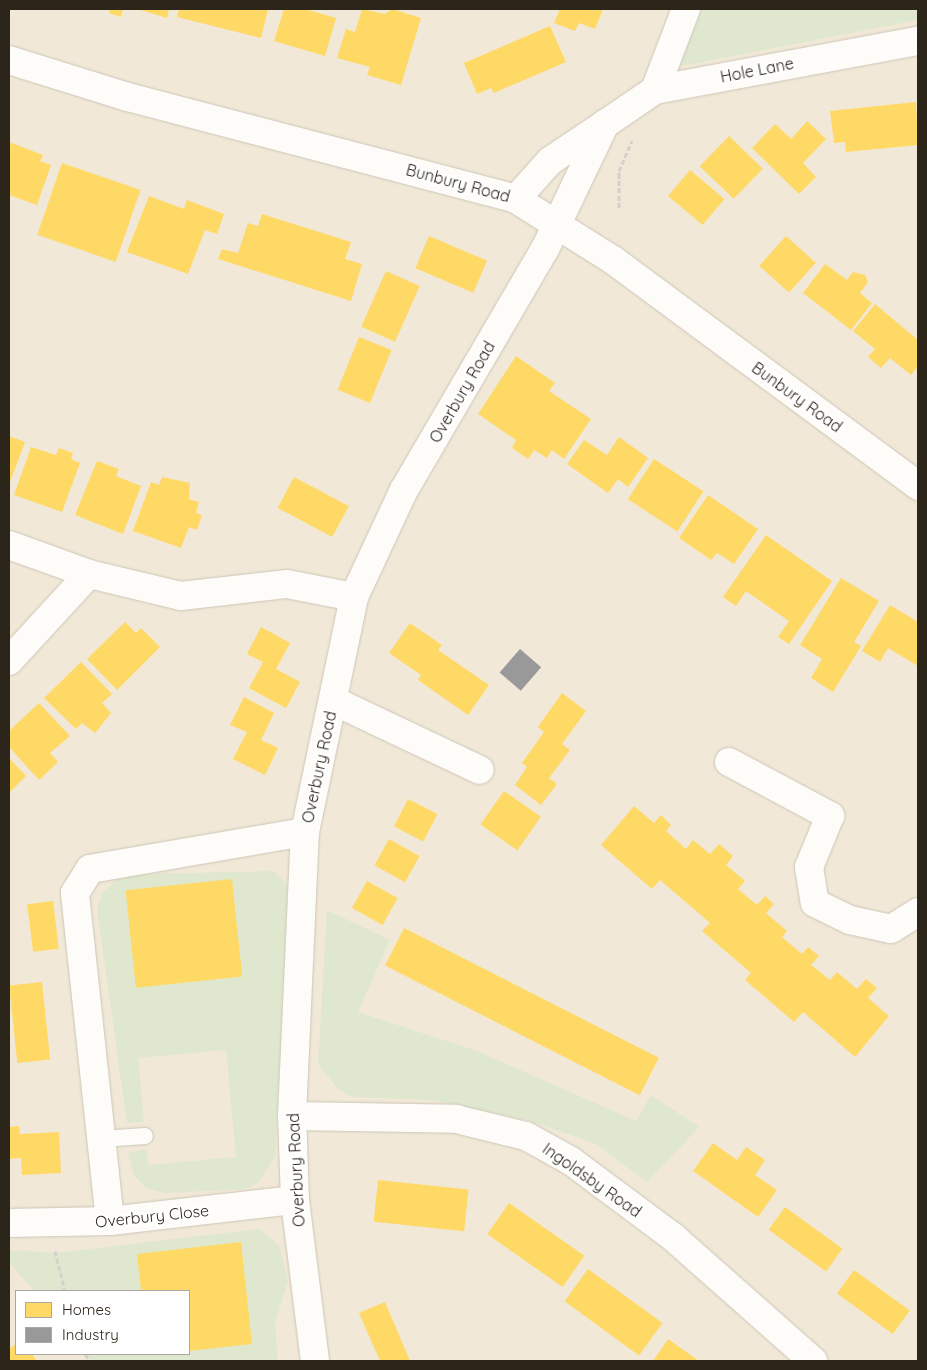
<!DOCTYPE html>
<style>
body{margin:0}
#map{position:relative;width:927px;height:1370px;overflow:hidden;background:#f1e8d7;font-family:Quicksand,sans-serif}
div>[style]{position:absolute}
.green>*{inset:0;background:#dfe8ce}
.homes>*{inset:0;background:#ffd966;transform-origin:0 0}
.industry>*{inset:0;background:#999;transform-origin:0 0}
.path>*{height:3px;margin-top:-1.5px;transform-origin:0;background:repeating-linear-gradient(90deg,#d4d1cc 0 5px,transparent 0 7.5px)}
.roads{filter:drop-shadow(0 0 1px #cdc5b8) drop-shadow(0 0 1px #cdc5b8)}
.service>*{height:16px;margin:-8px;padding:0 8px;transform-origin:8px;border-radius:8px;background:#fdfcf9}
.minor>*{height:28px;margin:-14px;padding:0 14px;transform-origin:14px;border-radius:14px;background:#fdfcf9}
.secondary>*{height:28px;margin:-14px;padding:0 14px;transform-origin:14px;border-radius:14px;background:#fdfcf9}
span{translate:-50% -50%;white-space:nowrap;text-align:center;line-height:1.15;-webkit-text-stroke:5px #fff;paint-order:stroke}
.street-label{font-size:16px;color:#2c261a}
.frame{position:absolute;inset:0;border:10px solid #2c261a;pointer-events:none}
.legend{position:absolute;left:15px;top:1290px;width:175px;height:65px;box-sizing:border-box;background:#fff;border:1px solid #aba8a3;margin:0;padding:6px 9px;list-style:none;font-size:15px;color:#2c261a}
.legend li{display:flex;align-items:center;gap:10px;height:25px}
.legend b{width:25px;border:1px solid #aba8a3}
</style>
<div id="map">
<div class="green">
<div style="clip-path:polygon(702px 9px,918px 9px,918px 20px,677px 67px)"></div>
<div style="clip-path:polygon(274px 871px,288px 886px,275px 1156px,259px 1182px,246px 1189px,165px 1193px,146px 1188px,134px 1175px,128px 1153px,147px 1149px,148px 1165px,236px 1157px,226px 1050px,138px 1058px,144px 1122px,127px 1123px,97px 910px,102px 893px,119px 878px,137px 874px)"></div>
<div style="clip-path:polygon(327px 910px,390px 940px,358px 1012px,477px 1051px,636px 1121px,651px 1095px,699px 1127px,647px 1182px,596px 1144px,528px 1120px,433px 1100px,352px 1097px,337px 1088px,318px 1064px)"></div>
<div style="clip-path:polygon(259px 1229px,279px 1245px,288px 1280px,275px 1324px,278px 1361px,90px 1361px,85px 1354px,189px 1354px,189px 1291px,34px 1291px,9px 1262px,9px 1250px,55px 1253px)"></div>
</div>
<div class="homes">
<div style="clip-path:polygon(110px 9px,123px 9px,121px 17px,109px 13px)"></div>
<div style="clip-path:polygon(137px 9px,169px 9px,167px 18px)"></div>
<div style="clip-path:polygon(179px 9px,268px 9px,261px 38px,177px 17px)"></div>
<div style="clip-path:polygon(284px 9px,305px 9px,336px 18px,325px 56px,274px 41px)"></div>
<div style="clip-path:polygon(362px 9px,385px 14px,392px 9px,421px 18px,401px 85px,367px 75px,370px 67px,337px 58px,346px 29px,355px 32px)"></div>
<div style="clip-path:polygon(560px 9px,603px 9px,595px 29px,579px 23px,575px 31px,554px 23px)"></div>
<div style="clip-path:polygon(550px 26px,566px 62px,494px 93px,491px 88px,477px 94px,464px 63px)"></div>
<div style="clip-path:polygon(916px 102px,918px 145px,846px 152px,845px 142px,834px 143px,830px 111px)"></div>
<div style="clip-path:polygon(807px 121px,826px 139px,803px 163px,816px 177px,799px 194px,752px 148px,775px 124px,791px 139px)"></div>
<div style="left:729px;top:136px;width:47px;height:42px;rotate:44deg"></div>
<div style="clip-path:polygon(9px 142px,43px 155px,40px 161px,51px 165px,37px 205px,9px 195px)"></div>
<div style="left:62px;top:163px;width:83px;height:76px;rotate:19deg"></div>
<div style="left:690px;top:170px;width:45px;height:34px;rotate:40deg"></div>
<div style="clip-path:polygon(149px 196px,184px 209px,187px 200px,224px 214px,217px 234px,205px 230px,188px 274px,127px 252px)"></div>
<div style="clip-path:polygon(262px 214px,351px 242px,345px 259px,362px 264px,351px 301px,218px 259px,222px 249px,238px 253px,248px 223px,258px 226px)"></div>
<div style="left:429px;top:236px;width:63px;height:35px;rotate:23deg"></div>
<div style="left:786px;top:236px;width:40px;height:40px;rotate:42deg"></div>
<div style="clip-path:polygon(825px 264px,847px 280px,853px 272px,865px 275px,868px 282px,860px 293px,872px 303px,851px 330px,803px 293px)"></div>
<div style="left:386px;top:271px;width:37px;height:61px;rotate:24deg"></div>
<div style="clip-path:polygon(875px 304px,918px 340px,918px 366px,911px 375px,890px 358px,881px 368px,868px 357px,875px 349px,853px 331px)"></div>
<div style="left:359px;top:337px;width:35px;height:57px;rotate:22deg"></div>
<div style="clip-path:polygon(516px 356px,555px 383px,549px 391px,591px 419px,564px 459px,552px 450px,547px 458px,534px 450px,528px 459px,512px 448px,516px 440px,478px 414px)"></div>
<div style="clip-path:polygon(9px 436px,25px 442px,9px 485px)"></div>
<div style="clip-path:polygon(619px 437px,648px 458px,628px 487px,618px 479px,608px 493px,567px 464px,584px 440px,607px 455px)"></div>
<div style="clip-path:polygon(31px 447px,56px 455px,59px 448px,73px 453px,71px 459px,80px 463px,62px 512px,14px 495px)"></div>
<div style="left:654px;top:459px;width:59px;height:48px;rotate:33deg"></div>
<div style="clip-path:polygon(97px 461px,119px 469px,116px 476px,141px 486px,123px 534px,75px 515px)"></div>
<div style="clip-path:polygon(162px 477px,190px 483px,189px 499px,199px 502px,196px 513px,202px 515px,197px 530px,189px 527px,181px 548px,133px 531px,151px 482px,159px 485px)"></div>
<div style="left:294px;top:477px;width:62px;height:35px;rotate:28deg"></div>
<div style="clip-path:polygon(708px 495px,758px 529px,734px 564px,717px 553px,711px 560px,679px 538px)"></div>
<div style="clip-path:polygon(766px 535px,832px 581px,789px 644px,778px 637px,789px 621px,746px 591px,736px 606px,723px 597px)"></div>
<div style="clip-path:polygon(841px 578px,879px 601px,854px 642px,861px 646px,833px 692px,811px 678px,822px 659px,800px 645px)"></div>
<div style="clip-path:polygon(890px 605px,918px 622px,918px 666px,888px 648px,880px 662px,862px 651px)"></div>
<div style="clip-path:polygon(125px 622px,136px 633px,141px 628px,160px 647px,117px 690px,87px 659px)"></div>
<div style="clip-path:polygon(410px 623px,442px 645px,438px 650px,489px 685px,468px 715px,418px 680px,421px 675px,389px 653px)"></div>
<div style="clip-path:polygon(261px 627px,290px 643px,276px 669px,300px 682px,286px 708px,249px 688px,263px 662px,247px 654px)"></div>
<div style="clip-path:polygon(81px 662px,112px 694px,102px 703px,111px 713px,95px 733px,82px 723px,76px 729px,44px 698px)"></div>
<div style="clip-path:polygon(562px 693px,586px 711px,562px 744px,570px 750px,549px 778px,557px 784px,541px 805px,515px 785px,527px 767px,522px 763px,544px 732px,538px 727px)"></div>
<div style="clip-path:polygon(244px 697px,274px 713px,261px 740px,278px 748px,265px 775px,233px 759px,247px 732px,230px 725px)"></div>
<div style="clip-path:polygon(39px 703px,70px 736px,50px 753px,58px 762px,39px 780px,9px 747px,9px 731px)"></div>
<div style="clip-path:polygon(9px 758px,26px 776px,9px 793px)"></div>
<div style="left:504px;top:791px;width:45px;height:41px;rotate:35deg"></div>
<div style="left:408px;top:799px;width:33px;height:31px;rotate:27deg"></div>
<div style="clip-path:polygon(634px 806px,654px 823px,661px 815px,671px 825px,666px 831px,686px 849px,693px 840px,710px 854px,719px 844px,733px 856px,726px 865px,745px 881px,738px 889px,757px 905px,765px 896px,774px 904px,766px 913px,787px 931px,782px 937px,802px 954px,808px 947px,819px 956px,811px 965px,830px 980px,837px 972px,857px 989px,866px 979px,877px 988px,868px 998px,889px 1016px,855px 1057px,803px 1012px,794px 1022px,745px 980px,751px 973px,702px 931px,710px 923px,660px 880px,652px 889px,601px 845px)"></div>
<div style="left:389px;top:839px;width:35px;height:30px;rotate:29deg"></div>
<div style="left:232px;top:879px;width:98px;height:107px;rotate:84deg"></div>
<div style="left:367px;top:881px;width:35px;height:31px;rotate:29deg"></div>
<div style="left:53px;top:901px;width:48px;height:26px;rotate:83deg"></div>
<div style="left:404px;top:928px;width:286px;height:42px;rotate:27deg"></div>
<div style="left:42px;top:982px;width:78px;height:33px;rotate:84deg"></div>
<div style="clip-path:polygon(19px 1126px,20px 1134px,59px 1132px,61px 1173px,22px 1175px,21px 1158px,9px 1159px,9px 1127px)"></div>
<div style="clip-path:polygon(713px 1143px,737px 1160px,746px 1147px,765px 1160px,755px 1175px,777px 1190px,758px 1217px,693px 1171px)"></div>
<div style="left:378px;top:1180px;width:91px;height:42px;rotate:6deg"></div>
<div style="left:509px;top:1203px;width:92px;height:38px;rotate:35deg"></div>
<div style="left:785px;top:1207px;width:71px;height:28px;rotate:36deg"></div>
<div style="clip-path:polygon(241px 1242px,252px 1344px,189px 1351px,189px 1291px,141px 1291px,137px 1254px)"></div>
<div style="left:588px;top:1269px;width:92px;height:40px;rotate:36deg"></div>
<div style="left:854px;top:1270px;width:69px;height:29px;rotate:36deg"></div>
<div style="clip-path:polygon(385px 1302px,410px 1361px,380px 1361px,359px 1313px)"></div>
<div style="clip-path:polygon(668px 1339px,699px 1361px,653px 1361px)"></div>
<div style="clip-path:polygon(16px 1344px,16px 1354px,32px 1354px,37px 1361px,9px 1361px,9px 1349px)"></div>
</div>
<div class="industry">
<div style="left:520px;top:649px;width:28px;height:31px;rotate:41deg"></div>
</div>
<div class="path">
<div style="left:619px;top:208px;width:37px;rotate:-90deg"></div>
<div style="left:619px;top:171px;width:33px;rotate:-67deg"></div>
<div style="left:55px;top:1251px;width:41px;rotate:76deg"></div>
<div style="left:85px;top:1354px;width:9px;rotate:54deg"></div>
</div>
<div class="roads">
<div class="service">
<div style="left:102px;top:1139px;width:43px;rotate:-4deg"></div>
</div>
<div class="minor">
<div style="left:655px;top:90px;width:87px;rotate:-69.1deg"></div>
<div style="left:605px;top:124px;width:60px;rotate:-34.2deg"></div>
<div style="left:655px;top:90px;width:268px;rotate:-10.6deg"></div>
<div style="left:9px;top:545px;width:85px;rotate:19.9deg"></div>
<div style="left:89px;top:574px;width:95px;rotate:13.4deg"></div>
<div style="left:181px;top:596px;width:107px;rotate:-6.5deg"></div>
<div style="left:287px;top:584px;width:68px;rotate:11deg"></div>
<div style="left:9px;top:661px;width:118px;rotate:-47.4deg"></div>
<div style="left:334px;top:701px;width:161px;rotate:25.3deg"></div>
<div style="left:729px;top:762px;width:115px;rotate:28.1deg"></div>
<div style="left:830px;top:816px;width:55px;rotate:112.4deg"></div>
<div style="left:809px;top:867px;width:36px;rotate:81deg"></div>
<div style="left:815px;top:903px;width:39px;rotate:26deg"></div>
<div style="left:850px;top:920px;width:42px;rotate:12.4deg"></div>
<div style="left:891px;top:929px;width:32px;rotate:-32deg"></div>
<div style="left:292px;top:1116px;width:164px;rotate:1deg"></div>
<div style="left:456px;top:1119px;width:72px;rotate:13.7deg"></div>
<div style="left:526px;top:1136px;width:51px;rotate:29.1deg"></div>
<div style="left:571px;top:1161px;width:127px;rotate:36.7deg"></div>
<div style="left:673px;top:1237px;width:187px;rotate:41.5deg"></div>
<div style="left:110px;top:1221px;width:330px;rotate:-96.1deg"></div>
<div style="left:75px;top:893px;width:28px;rotate:-58deg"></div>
<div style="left:90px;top:869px;width:218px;rotate:-9.8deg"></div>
<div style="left:9px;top:1223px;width:101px;rotate:-1.1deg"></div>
<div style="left:110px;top:1221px;width:186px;rotate:-6.5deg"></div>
<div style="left:315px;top:1361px;width:162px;rotate:-97.1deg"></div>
<div style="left:295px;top:1200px;width:84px;rotate:-92deg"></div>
<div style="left:292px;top:1116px;width:284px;rotate:-87.4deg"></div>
<div style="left:305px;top:832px;width:240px;rotate:-78.2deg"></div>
<div style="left:354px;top:597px;width:118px;rotate:-65deg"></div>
<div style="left:404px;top:490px;width:279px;rotate:-59.7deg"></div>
<div style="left:545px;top:249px;width:139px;rotate:-64.4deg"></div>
<div style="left:605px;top:124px;width:66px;rotate:146.1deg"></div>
<div style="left:550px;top:161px;width:51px;rotate:131.8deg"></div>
</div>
<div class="secondary">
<div style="left:9px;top:60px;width:125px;rotate:17.3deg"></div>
<div style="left:128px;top:97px;width:401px;rotate:14.7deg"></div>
<div style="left:516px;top:199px;width:115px;rotate:32.2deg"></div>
<div style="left:613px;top:260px;width:380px;rotate:36.5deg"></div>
</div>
</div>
<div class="street-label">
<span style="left:757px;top:70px;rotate:-11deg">Hole Lane</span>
<span style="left:458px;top:183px;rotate:15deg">Bunbury Road</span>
<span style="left:462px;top:392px;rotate:-60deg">Overbury Road</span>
<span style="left:797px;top:397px;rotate:36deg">Bunbury Road</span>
<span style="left:319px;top:767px;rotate:-78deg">Overbury Road</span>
<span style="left:296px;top:1170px;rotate:-93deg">Overbury Road</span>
<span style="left:592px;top:1180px;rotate:35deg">Ingoldsby Road</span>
<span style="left:152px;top:1216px;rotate:-6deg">Overbury Close</span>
</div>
<div class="frame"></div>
<ul class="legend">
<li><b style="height:14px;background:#ffd966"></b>Homes</li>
<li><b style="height:14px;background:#999"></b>Industry</li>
</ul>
</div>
